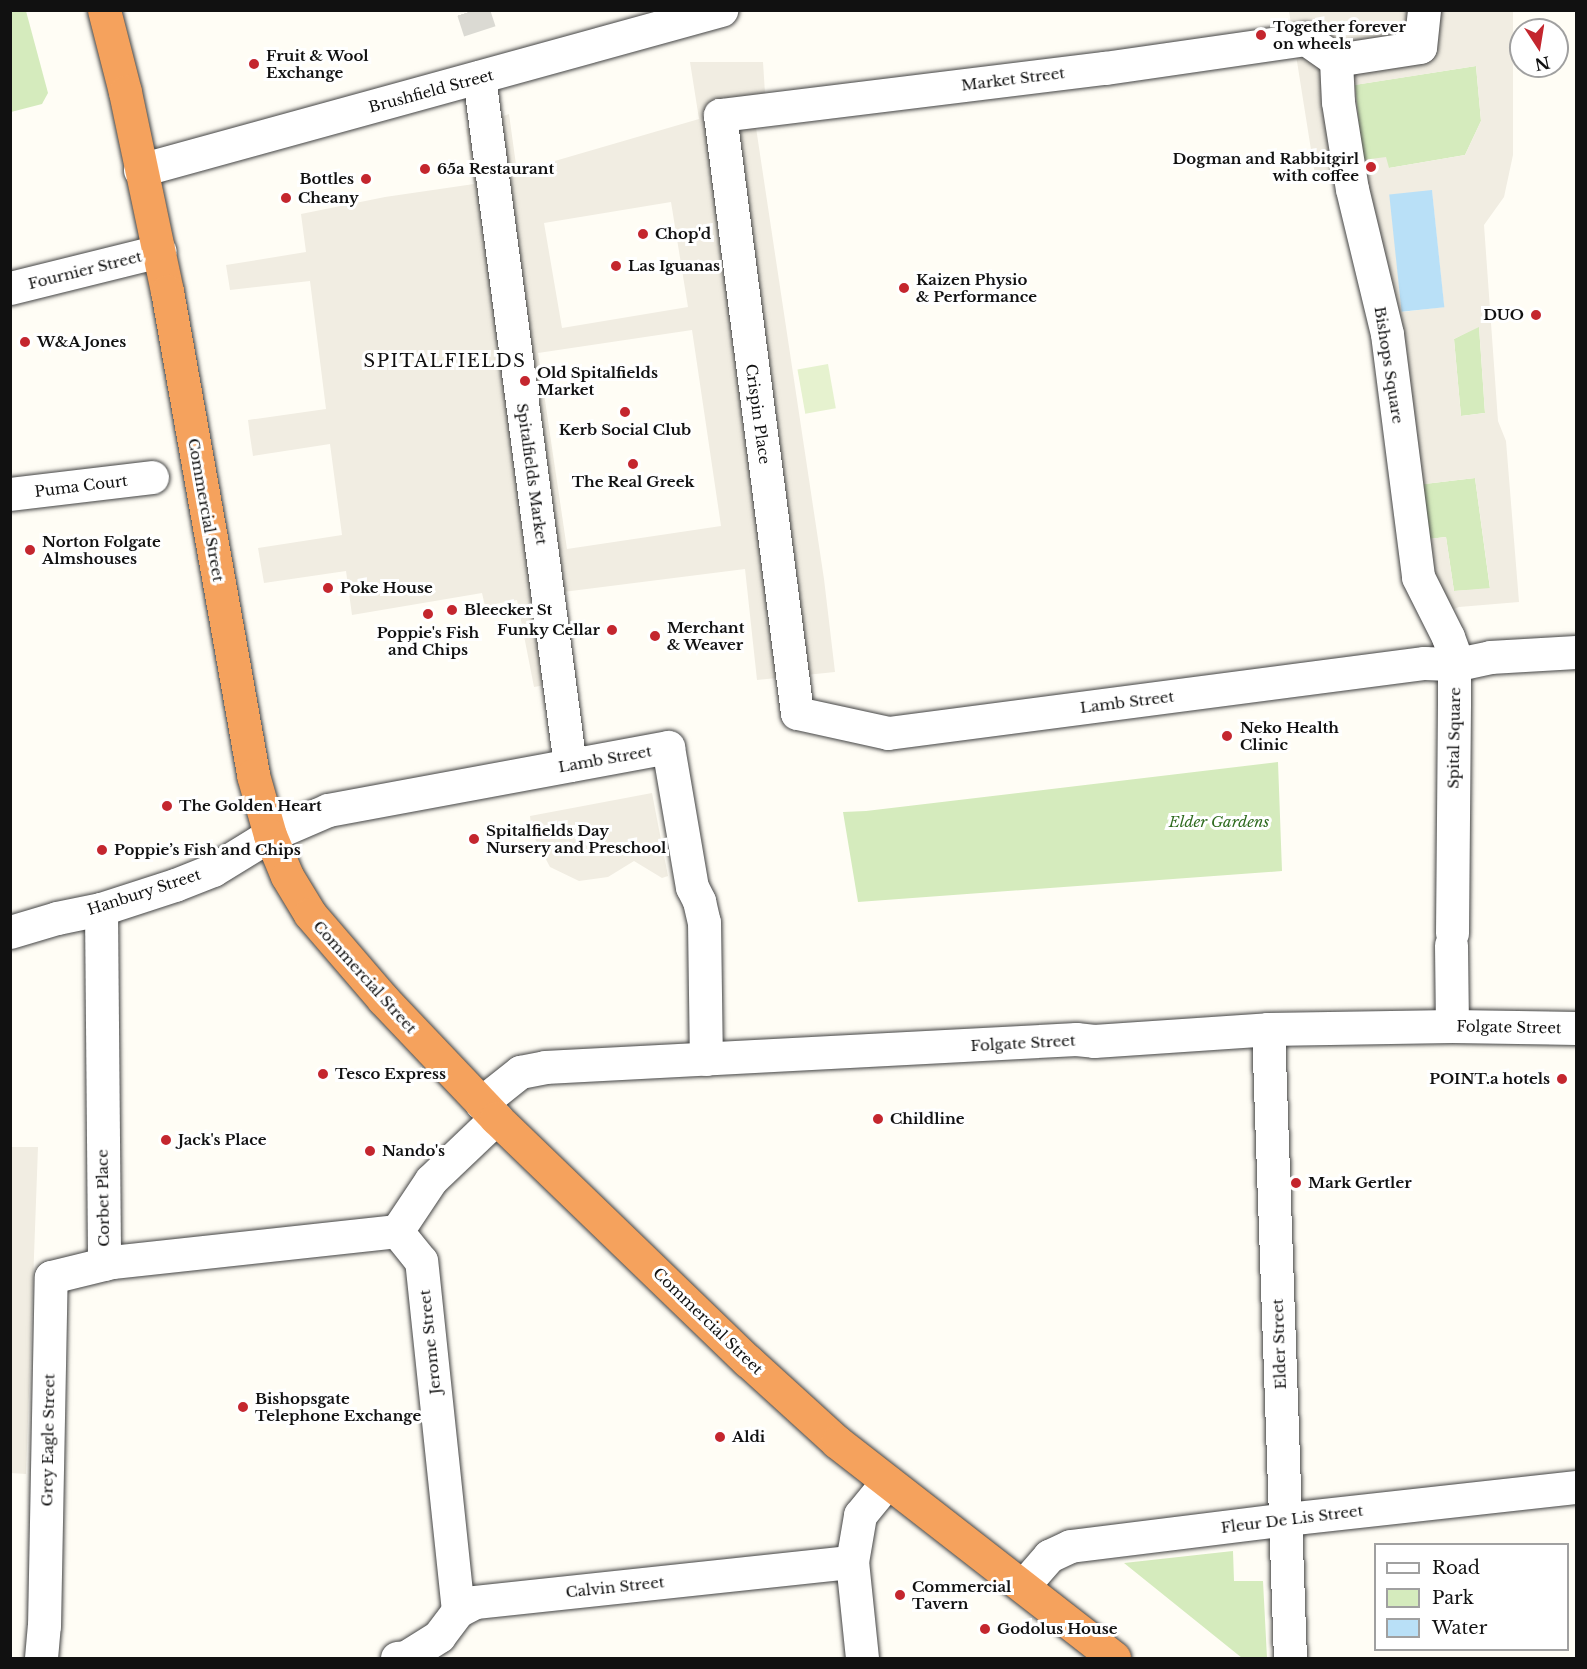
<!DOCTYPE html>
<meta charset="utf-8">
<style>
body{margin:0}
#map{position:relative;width:1587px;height:1669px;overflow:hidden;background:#fffdf5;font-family:"Libre Baskerville",serif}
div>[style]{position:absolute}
.green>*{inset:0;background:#d5ebbd}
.pitch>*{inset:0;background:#e6f2cf;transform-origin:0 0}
.plaza>*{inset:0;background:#f1ede2}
.water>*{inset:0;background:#b9e0f7;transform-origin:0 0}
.street-tunnel>*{height:33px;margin-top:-16.5px;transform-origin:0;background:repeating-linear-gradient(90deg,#dbdad3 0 33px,transparent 0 49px)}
.roads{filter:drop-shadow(0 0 2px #444) drop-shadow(0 0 2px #444)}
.street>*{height:33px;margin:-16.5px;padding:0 16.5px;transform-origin:16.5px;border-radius:16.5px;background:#fff}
.highway>*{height:33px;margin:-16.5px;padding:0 16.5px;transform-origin:16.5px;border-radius:16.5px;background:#f5a25d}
.dots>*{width:16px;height:16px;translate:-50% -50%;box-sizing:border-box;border:3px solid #fff;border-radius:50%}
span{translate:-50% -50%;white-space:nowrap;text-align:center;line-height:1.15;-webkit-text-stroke:6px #fff;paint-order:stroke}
.poi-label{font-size:15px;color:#111;font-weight:700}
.left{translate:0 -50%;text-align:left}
.right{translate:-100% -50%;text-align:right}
.street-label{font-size:15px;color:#111}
.park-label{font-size:15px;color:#2f6b1f;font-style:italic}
.quarter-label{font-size:18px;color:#111;letter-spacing:1.5px}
.frame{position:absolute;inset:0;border:12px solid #111;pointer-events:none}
.legend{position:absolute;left:1374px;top:1543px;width:195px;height:108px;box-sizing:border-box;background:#fff;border:2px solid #a0a0a0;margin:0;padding:8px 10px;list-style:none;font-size:18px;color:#111}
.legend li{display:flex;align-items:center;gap:12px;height:30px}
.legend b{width:30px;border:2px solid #a0a0a0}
.north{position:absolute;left:1509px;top:18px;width:60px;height:60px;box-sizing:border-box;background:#fff;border:2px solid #a0a0a0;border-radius:50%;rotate:168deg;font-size:16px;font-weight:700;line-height:24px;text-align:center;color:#111}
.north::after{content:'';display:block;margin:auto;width:21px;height:27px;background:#c4262e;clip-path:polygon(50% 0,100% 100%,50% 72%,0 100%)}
</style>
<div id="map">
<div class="green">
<div style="clip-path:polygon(11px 10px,26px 11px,48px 93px,42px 104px,11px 112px)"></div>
<div style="clip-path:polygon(1476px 66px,1481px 121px,1465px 155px,1389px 168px,1363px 160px,1354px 85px)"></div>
<div style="clip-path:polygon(1479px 326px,1485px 413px,1461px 416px,1454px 339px)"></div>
<div style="clip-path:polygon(1475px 478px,1490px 589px,1454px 591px,1446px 537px,1420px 540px,1416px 485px)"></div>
<div style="clip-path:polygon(1278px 762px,1282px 871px,858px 902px,843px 812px,866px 811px)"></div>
<div style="clip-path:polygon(1233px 1551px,1234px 1581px,1263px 1581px,1267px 1658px,1242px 1658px,1124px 1563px)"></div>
</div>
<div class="pitch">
<div style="left:828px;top:364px;width:45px;height:31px;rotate:80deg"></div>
</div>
<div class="plaza">
<div style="clip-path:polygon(evenodd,1289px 11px,1513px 11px,1513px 155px,1504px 197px,1484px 225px,1498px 421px,1506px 441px,1519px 602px,1459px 607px,1429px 619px,1375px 218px,1360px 168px,1315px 175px,1289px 11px,1476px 66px,1481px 121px,1465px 155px,1389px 168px,1386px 157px,1363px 160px,1355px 85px,1476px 66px,1289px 11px,1432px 191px,1444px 307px,1402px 312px,1390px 195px,1432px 191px,1289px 11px,1479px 327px,1485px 413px,1461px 416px,1454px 339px,1479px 327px,1289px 11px,1475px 478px,1490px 588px,1454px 591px,1446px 537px,1420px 540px,1416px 485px,1475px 478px)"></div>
<div style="clip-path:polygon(evenodd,690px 62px,763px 62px,766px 109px,755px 121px,824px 579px,835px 672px,757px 680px,745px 569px,563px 592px,577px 679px,534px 687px,517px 600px,485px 606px,482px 593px,352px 615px,346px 571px,264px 583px,258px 548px,342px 535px,330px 444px,253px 456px,250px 436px,248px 420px,326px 409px,310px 281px,230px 290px,226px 265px,306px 252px,301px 214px,385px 197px,474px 184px,466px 129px,509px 114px,517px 172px,699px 119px,690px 62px,671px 202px,688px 307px,562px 328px,544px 223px,671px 202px,690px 62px,692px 330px,721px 526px,567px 549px,538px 353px,692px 330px)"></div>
<div style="clip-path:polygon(652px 793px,668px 876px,662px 878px,634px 861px,608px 877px,579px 881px,550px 867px,532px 833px,530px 816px)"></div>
<div style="clip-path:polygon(11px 1147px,38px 1147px,26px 1474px,10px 1473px)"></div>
</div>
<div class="water">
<div style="left:1432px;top:190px;width:118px;height:43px;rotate:84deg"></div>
</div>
<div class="street-tunnel">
<div style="left:473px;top:10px;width:22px;rotate:72deg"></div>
</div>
<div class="roads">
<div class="street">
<div style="left:1424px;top:10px;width:37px;rotate:96deg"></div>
<div style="left:1420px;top:47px;width:85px;rotate:171.2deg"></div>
<div style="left:1336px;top:60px;width:37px;rotate:-145deg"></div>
<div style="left:1306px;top:39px;width:204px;rotate:171.8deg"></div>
<div style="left:1104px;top:68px;width:387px;rotate:173deg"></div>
<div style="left:720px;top:115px;width:603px;rotate:82.66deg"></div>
<div style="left:797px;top:713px;width:93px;rotate:12.4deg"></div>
<div style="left:888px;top:733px;width:541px;rotate:-7.44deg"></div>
<div style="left:1424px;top:663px;width:34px;rotate:2deg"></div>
<div style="left:1458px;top:664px;width:33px;rotate:-12deg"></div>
<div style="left:1490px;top:657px;width:86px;rotate:-3.3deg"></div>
<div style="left:1336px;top:60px;width:42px;rotate:87.3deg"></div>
<div style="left:1338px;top:102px;width:88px;rotate:80.9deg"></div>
<div style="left:1352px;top:189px;width:149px;rotate:76.4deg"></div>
<div style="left:1387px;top:334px;width:245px;rotate:82.7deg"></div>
<div style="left:1418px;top:577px;width:67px;rotate:63.4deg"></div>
<div style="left:1448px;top:637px;width:29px;rotate:70deg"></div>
<div style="left:479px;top:77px;width:694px;rotate:82.47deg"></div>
<div style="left:140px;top:170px;width:603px;rotate:-15.4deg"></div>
<div style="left:10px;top:288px;width:154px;rotate:-13.9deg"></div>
<div style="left:10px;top:494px;width:143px;rotate:-6.8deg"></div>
<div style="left:101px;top:909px;width:355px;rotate:89.5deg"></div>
<div style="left:10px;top:932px;width:49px;rotate:-16.6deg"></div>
<div style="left:57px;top:918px;width:45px;rotate:-11.6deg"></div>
<div style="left:101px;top:909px;width:78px;rotate:-18deg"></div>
<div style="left:175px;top:885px;width:41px;rotate:-21.5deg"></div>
<div style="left:213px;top:870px;width:67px;rotate:-31.6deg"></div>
<div style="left:270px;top:835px;width:63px;rotate:-23.3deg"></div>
<div style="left:328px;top:810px;width:346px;rotate:-10.5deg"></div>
<div style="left:668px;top:747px;width:142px;rotate:80.3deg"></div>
<div style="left:692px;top:887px;width:16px;rotate:63deg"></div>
<div style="left:699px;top:901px;width:22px;rotate:77deg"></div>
<div style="left:704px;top:922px;width:137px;rotate:89.2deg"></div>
<div style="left:1452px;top:933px;width:229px;rotate:-89.5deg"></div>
<div style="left:1454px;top:704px;width:29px;rotate:-90deg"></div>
<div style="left:1454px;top:675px;width:12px;rotate:-70deg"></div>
<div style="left:1451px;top:945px;width:81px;rotate:89.3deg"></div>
<div style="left:1268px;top:1029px;width:629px;rotate:88deg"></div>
<div style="left:481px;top:1103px;width:50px;rotate:-38.5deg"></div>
<div style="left:520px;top:1072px;width:25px;rotate:-11deg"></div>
<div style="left:545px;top:1067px;width:532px;rotate:-3.02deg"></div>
<div style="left:1076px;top:1039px;width:18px;rotate:6deg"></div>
<div style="left:1094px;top:1041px;width:174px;rotate:-3.9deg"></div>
<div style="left:1268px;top:1029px;width:184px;rotate:-0.9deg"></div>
<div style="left:1452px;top:1026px;width:124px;rotate:0.9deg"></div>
<div style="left:1023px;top:1586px;width:40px;rotate:-49deg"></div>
<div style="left:1049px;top:1556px;width:23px;rotate:-25deg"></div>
<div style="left:1070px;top:1546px;width:218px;rotate:-7.1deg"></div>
<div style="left:1286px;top:1519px;width:292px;rotate:-6.3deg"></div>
<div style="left:458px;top:1611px;width:352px;rotate:-96deg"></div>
<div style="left:421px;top:1261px;width:38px;rotate:-129deg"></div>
<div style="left:397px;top:1231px;width:61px;rotate:-56.3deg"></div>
<div style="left:431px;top:1180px;width:90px;rotate:-43.6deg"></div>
<div style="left:41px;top:1658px;width:32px;rotate:-85deg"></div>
<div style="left:44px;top:1626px;width:349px;rotate:-88.9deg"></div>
<div style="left:51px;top:1277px;width:63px;rotate:-13.8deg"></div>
<div style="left:112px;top:1262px;width:287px;rotate:-6.2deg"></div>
<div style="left:397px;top:1658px;width:9px;rotate:-6deg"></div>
<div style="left:406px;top:1657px;width:39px;rotate:-32deg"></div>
<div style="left:439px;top:1636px;width:31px;rotate:-53deg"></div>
<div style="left:458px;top:1611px;width:19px;rotate:-28deg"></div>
<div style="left:475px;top:1602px;width:379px;rotate:-6.1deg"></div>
<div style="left:862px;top:1658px;width:97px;rotate:-95.9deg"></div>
<div style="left:852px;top:1562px;width:48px;rotate:-80.3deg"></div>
<div style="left:860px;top:1515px;width:43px;rotate:-50.7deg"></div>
</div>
<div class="highway">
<div style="left:104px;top:10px;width:85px;rotate:75.6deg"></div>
<div style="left:125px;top:92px;width:203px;rotate:78.1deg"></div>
<div style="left:167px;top:291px;width:492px;rotate:79.9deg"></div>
<div style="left:253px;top:775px;width:62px;rotate:74.2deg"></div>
<div style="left:270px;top:835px;width:44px;rotate:67.5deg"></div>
<div style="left:287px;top:876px;width:44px;rotate:58.8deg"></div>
<div style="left:310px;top:914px;width:112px;rotate:49.3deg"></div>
<div style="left:383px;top:999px;width:164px;rotate:46.5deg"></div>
<div style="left:496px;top:1118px;width:350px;rotate:44deg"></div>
<div style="left:748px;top:1361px;width:120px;rotate:42.3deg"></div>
<div style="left:837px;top:1442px;width:351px;rotate:37.9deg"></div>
</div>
</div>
<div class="dots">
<div style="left:1261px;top:35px;background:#c4262e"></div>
<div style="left:254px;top:64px;background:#c4262e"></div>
<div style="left:1371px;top:167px;background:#c4262e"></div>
<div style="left:425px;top:169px;background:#c4262e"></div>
<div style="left:366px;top:179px;background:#c4262e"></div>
<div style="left:286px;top:198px;background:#c4262e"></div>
<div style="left:643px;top:234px;background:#c4262e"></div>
<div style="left:616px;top:266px;background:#c4262e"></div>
<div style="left:904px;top:288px;background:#c4262e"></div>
<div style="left:1536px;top:315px;background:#c4262e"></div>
<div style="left:25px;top:342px;background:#c4262e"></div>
<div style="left:525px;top:381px;background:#c4262e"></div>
<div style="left:625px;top:412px;background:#c4262e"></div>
<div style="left:633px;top:464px;background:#c4262e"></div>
<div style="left:30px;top:550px;background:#c4262e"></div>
<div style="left:328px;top:588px;background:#c4262e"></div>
<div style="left:452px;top:610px;background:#c4262e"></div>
<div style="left:428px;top:614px;background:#c4262e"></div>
<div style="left:612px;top:630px;background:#c4262e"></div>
<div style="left:655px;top:636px;background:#c4262e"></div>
<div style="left:1227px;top:736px;background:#c4262e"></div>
<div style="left:167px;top:806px;background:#c4262e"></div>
<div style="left:474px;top:839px;background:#c4262e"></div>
<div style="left:102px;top:850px;background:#c4262e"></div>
<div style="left:323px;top:1074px;background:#c4262e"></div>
<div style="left:1562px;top:1079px;background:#c4262e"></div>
<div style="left:878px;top:1119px;background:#c4262e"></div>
<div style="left:166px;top:1140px;background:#c4262e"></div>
<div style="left:370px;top:1151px;background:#c4262e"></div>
<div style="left:1296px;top:1183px;background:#c4262e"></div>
<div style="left:243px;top:1407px;background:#c4262e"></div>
<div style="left:720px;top:1437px;background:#c4262e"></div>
<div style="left:900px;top:1595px;background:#c4262e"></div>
<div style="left:985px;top:1629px;background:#c4262e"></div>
</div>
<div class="poi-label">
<span class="left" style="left:1273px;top:35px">Together forever<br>on wheels</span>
<span class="left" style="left:266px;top:64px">Fruit &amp; Wool<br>Exchange</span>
<span class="right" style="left:1359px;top:167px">Dogman and Rabbitgirl<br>with coffee</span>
<span class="left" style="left:437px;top:169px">65a Restaurant</span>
<span class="right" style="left:354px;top:179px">Bottles</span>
<span class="left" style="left:298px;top:198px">Cheany</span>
<span class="left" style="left:655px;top:234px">Chop'd</span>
<span class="left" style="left:628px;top:266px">Las Iguanas</span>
<span class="left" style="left:916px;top:288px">Kaizen Physio<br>&amp; Performance</span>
<span class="right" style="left:1524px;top:315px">DUO</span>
<span class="left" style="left:37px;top:342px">W&amp;A Jones</span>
<span class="left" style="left:537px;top:381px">Old Spitalfields<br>Market</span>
<span style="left:625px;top:430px">Kerb Social Club</span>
<span style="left:633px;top:482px">The Real Greek</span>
<span class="left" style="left:42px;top:550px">Norton Folgate<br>Almshouses</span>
<span class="left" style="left:340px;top:588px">Poke House</span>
<span class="left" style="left:464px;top:610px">Bleecker St</span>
<span class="left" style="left:667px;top:636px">Merchant<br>&amp; Weaver</span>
<span class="right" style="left:600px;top:630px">Funky Cellar</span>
<span style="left:428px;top:641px">Poppie's Fish<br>and Chips</span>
<span class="left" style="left:1240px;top:736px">Neko Health<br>Clinic</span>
<span class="left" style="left:179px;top:806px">The Golden Heart</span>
<span class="left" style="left:486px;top:839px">Spitalfields Day<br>Nursery and Preschool</span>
<span class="left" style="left:114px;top:850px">Poppie’s Fish and Chips</span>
<span class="left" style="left:335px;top:1074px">Tesco Express</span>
<span class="right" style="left:1550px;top:1079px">POINT.a hotels</span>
<span class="left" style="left:890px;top:1119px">Childline</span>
<span class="left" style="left:178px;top:1140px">Jack's Place</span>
<span class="left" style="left:382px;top:1151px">Nando's</span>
<span class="left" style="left:1308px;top:1183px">Mark Gertler</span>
<span class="left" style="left:255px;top:1407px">Bishopsgate<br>Telephone Exchange</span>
<span class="left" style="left:732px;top:1437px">Aldi</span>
<span class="left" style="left:912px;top:1595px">Commercial<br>Tavern</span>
<span class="left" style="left:997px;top:1629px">Godolus House</span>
</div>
<div class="street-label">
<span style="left:1013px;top:79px;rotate:-7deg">Market Street</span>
<span style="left:431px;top:91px;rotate:-15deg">Brushfield Street</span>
<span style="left:85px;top:270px;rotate:-14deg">Fournier Street</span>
<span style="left:1389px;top:365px;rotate:81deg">Bishops Square</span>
<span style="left:758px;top:414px;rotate:82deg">Crispin Place</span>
<span style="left:532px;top:474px;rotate:82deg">Spitalfields Market</span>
<span style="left:81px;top:486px;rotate:-7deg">Puma Court</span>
<span style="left:206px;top:510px;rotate:80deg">Commercial Street</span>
<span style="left:1127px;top:702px;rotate:-7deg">Lamb Street</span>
<span style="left:1454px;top:738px;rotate:-89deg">Spital Square</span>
<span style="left:605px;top:759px;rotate:-10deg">Lamb Street</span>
<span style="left:144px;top:892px;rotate:-18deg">Hanbury Street</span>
<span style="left:365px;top:977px;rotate:48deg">Commercial Street</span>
<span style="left:1509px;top:1027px;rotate:1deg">Folgate Street</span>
<span style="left:1023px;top:1043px;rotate:-3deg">Folgate Street</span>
<span style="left:103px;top:1198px;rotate:-91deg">Corbet Place</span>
<span style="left:708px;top:1321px;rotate:44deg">Commercial Street</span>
<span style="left:430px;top:1342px;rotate:-96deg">Jerome Street</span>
<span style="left:1279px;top:1344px;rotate:-92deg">Elder Street</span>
<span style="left:48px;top:1440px;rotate:-89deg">Grey Eagle Street</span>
<span style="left:1292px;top:1519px;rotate:-7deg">Fleur De Lis Street</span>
<span style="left:615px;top:1587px;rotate:-6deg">Calvin Street</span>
</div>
<div class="park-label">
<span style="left:1219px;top:822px">Elder Gardens</span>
</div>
<div class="quarter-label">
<span style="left:445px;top:361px">SPITALFIELDS</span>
</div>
<div class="frame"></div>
<ul class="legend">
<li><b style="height:8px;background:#fff"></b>Road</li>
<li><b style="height:16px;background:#d5ebbd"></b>Park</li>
<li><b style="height:16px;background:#b9e0f7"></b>Water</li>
</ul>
<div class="north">N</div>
</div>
